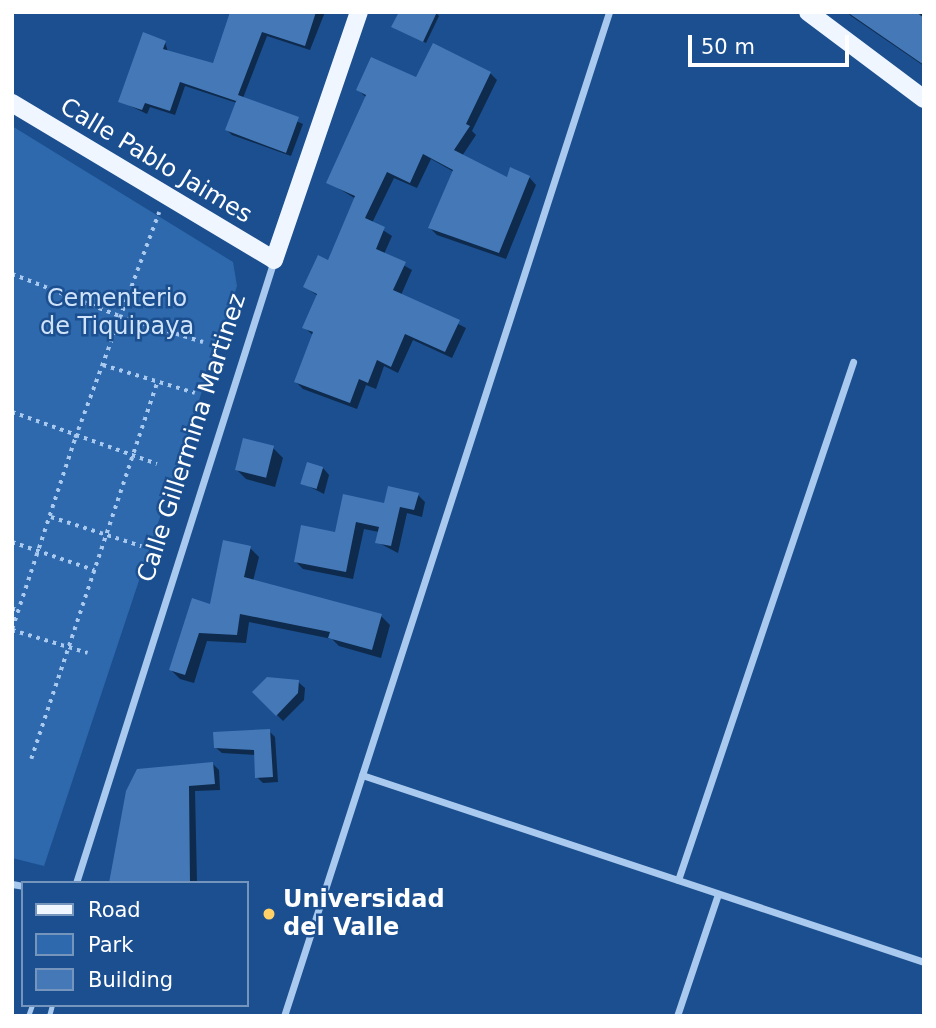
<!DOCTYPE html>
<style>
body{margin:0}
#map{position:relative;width:936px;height:1028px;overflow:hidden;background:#1b4f8f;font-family:"DejaVu Sans",sans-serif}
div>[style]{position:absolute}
.green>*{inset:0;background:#2e69ad}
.shadow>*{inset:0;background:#0007}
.building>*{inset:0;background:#4478b7;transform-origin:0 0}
.path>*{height:3.5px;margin-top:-1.75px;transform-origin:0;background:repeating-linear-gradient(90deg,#a9c9ee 0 3.5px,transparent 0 8.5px)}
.service>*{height:5px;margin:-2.5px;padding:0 2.5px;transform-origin:2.5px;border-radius:2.5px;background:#a9c9ee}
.minor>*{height:7px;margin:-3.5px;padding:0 3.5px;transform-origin:3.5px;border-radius:3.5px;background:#a9c9ee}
.primary>*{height:18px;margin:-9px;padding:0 9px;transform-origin:9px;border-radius:9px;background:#f0f6ff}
.dots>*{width:19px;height:19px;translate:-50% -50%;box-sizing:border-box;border:4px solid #1b4f8f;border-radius:50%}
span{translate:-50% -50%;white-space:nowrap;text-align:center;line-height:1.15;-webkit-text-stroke:5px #1b4f8f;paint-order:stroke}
.street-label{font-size:24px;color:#fff}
.park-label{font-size:24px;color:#cfe3fa}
.poi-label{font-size:24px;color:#fff;font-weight:700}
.left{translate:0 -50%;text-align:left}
.frame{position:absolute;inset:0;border:14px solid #fff;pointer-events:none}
.legend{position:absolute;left:21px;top:881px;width:228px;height:126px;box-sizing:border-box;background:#1b4f8f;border:2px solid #7695bc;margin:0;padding:9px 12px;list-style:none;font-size:21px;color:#fff}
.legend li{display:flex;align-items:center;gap:14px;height:35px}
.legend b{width:35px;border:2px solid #7695bc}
.scale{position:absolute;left:688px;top:35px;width:161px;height:32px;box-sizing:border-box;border:4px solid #fff;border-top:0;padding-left:9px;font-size:21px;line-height:24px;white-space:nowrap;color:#fff;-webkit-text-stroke:5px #1b4f8f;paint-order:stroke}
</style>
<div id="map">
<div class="green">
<div style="clip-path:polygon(12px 126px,233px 262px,237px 286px,44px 866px,12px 858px)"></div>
</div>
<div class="shadow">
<div style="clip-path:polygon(280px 12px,325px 12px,310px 50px,267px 36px,243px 98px,303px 124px,291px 156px,232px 135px,227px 130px,237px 103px,185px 86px,175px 115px,150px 107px,147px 114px,120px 101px,165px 42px,168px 52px,214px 66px)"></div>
<div style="clip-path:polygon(435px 12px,439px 16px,426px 43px,396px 29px)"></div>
<div style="clip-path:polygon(847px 12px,924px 12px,924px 66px,851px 16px)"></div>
<div style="clip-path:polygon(490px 73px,497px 80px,472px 131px,476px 135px,462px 156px,508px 179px,529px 177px,536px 185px,506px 259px,437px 235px,430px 228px,454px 172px,431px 159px,417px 188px,394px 178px,372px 223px,392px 236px,384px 254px,412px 270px,401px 295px,466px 328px,452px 358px,413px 340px,398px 373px,384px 366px,376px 389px,366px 385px,357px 409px,303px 389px,296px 382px,314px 336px,304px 327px,318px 296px,305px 287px,328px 262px,356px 199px,328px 182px,367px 98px,358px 90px)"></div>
<div style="clip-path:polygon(273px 448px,283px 458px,275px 487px,246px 479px,236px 469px)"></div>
<div style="clip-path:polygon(323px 468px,329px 475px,324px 494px,304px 484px)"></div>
<div style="clip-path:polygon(418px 495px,425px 502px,422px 517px,407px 513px,398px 553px,377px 542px,379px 532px,364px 529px,353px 579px,303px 569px,296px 562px,336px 534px,345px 496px,386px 505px)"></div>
<div style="clip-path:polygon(250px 548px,259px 557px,253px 581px,381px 616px,390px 625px,381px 658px,339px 646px,332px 639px,249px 622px,246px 643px,207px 641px,194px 683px,180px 679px,171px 670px)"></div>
<div style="clip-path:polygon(298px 682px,305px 688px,304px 700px,283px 721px,254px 692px)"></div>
<div style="clip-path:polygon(269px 731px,275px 737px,278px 782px,263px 783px,257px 777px,256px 755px,222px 753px,215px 747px)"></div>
<div style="clip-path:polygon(213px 764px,219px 770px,220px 790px,195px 791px,197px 883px,110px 883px,127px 791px)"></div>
</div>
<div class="building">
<div style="clip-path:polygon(230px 12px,316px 12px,305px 46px,262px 32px,238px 95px,299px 117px,286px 153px,225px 130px,238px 96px,236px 101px,180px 82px,170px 111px,145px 103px,142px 110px,118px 102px,143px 32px,166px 41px,163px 49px,213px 63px)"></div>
<div style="clip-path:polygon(399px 12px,437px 12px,423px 42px,391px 27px)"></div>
<div style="clip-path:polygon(847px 12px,916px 12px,924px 18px,924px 65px)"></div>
<div style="clip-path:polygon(433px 43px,491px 72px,466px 124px,470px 126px,454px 150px,507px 177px,510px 167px,530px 176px,499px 253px,428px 228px,453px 170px,423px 154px,410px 183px,387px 172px,365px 218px,385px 227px,376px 249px,406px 262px,393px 290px,460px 320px,445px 352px,405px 334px,391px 367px,377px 360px,368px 383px,359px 379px,350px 403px,294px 382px,313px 332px,302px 328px,317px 294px,303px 287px,318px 255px,328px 260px,355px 196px,326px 183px,366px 95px,356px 90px,371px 57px,416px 77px)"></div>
<div style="left:243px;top:438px;width:32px;height:33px;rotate:14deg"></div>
<div style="left:307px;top:462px;width:17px;height:23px;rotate:17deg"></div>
<div style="clip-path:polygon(388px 486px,419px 493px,414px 510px,400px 507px,391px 546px,375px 543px,379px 527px,356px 522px,346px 572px,294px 562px,301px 525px,335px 532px,343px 494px,384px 503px)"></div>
<div style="clip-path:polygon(223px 540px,251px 546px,244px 577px,382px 614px,372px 650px,328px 638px,330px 632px,240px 614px,237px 635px,199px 633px,185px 675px,169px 670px,192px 598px,210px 604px)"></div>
<div style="clip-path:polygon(267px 677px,299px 680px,298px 693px,276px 716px,252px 692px)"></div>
<div style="clip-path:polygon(270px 729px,273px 777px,255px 778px,254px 750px,214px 748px,213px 732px)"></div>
<div style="clip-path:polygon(213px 762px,215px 784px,189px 786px,190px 883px,109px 883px,126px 791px,137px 769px)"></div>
</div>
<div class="path">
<div style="left:12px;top:274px;width:115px;rotate:21.4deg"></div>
<div style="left:119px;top:316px;width:88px;rotate:17.2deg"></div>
<div style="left:103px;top:365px;width:96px;rotate:16.9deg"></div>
<div style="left:12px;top:412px;width:154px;rotate:19.7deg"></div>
<div style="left:51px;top:517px;width:95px;rotate:17.9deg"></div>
<div style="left:12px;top:542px;width:87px;rotate:18.9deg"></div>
<div style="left:12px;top:608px;width:8px;rotate:23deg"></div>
<div style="left:12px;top:629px;width:201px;rotate:-71.7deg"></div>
<div style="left:75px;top:438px;width:241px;rotate:-69.6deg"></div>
<div style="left:12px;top:630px;width:79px;rotate:16.8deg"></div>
<div style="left:31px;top:759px;width:397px;rotate:-71.5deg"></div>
</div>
<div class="service">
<div style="left:28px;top:1016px;width:12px;rotate:-70deg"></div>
<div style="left:49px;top:1016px;width:11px;rotate:-75deg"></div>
</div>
<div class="minor">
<div style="left:362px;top:775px;width:592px;rotate:18.4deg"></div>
<div style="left:678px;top:880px;width:547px;rotate:-71.33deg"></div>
<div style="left:76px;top:883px;width:654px;rotate:-72.37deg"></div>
<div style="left:12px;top:884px;width:11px;rotate:10deg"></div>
<div style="left:284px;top:1016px;width:1055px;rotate:-72.06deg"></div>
<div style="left:677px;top:1016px;width:129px;rotate:-71.4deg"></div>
</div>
<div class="primary">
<div style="left:808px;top:12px;width:145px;rotate:36.9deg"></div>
<div style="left:12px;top:103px;width:305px;rotate:30.9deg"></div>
<div style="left:274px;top:260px;width:262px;rotate:-71.1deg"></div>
</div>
<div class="dots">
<div style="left:269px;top:914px;background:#ffd166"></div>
</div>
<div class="street-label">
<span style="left:156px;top:161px;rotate:31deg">Calle Pablo Jaimes</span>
<span style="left:192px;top:438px;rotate:-72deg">Calle Gillermina Martinez</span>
</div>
<div class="park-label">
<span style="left:117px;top:313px">Cementerio<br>de Tiquipaya</span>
</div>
<div class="poi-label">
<span class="left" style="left:283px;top:914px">Universidad<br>del Valle</span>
</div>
<div class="frame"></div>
<ul class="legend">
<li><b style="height:9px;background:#f0f6ff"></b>Road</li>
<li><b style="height:19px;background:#2e69ad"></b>Park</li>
<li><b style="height:19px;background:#4478b7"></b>Building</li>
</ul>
<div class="scale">50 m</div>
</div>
